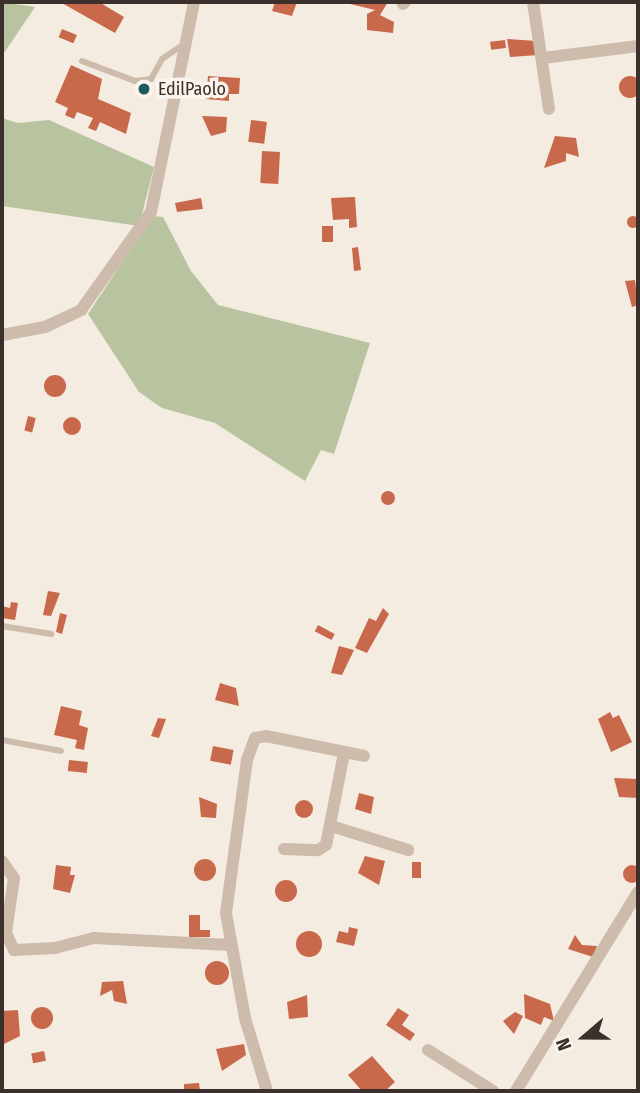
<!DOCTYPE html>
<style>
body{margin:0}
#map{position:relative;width:640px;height:1093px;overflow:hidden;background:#f4ebe1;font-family:"Fira Sans Condensed",sans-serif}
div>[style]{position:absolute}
.green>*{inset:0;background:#b8c4a0}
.building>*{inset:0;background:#c8694b;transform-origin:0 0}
.round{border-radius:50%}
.service>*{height:6px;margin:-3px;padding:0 3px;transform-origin:3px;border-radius:3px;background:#cdbbac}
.minor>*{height:12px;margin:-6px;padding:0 6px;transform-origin:6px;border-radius:6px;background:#cdbbac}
.dots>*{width:19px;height:19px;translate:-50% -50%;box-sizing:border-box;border:4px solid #fbf5ee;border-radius:50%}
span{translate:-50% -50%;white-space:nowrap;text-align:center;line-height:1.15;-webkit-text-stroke:7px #fbf5ee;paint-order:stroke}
.poi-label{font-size:18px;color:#3b302b}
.left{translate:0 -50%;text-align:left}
.frame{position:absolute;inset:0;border:4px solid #3b302b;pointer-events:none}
.north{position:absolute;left:549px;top:1002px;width:70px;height:70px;-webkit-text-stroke:5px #fbf5ee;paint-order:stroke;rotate:250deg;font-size:19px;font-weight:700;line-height:28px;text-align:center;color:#3b302b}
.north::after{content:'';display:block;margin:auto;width:24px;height:32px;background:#3b302b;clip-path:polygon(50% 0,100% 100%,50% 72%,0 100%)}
</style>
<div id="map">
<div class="green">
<div style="clip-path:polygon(2px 2px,35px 7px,2px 56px)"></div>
<div style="clip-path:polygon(2px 118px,18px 123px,49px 120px,154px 167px,139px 226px,2px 206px)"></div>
<div style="clip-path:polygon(153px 216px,163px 217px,191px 271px,218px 305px,370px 343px,334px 454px,321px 450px,305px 481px,215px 423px,162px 408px,139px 392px,88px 314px)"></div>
</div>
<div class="building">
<div style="clip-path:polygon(60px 2px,99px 2px,124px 17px,115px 33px)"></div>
<div style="clip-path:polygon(275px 2px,297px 2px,292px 16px,272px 11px)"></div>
<div style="clip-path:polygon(342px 2px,388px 2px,380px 15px,394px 22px,393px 33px,367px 30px,367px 14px,375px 10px)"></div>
<div style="left:62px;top:29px;width:16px;height:9px;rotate:22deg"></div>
<div style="clip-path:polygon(507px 39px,536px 41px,538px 55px,510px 57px)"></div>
<div style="left:505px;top:40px;width:8px;height:15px;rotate:83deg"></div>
<div style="clip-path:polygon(71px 65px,102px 79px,98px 99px,131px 113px,126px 134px,100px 122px,96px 131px,88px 128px,93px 118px,77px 112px,74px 119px,65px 115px,68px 108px,55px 102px)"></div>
<div style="clip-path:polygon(208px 76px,240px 78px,239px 94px,229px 94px,229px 101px,206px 99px)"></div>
<div class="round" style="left:619px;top:76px;width:22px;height:22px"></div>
<div style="clip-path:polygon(202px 116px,227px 117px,226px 132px,211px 136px)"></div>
<div style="left:251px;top:120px;width:16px;height:22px;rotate:7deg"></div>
<div style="clip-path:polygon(555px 136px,576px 138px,579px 157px,566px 153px,566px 161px,544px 168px)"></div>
<div style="left:262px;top:151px;width:18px;height:32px;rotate:3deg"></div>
<div style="clip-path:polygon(355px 197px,357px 227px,349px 228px,349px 219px,333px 220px,331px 198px)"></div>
<div style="clip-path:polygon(201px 198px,203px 209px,177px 212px,175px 203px)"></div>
<div class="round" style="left:627px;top:216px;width:12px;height:12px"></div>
<div style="left:322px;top:226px;width:11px;height:16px"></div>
<div style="clip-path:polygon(358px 247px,361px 270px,354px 271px,352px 248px)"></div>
<div style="clip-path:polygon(635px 280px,638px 305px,632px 307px,625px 281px)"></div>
<div class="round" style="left:44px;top:375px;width:22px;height:22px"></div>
<div style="left:28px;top:416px;width:8px;height:15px;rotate:14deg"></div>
<div class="round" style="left:63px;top:417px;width:18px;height:18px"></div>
<div class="round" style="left:381px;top:491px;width:14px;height:14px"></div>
<div style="clip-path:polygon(48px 591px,60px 593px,51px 616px,43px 615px)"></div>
<div style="clip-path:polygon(11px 602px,18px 603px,15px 620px,2px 618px,2px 606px,10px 608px)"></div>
<div style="clip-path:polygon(383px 608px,389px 614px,367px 653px,355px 648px,369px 618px,376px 621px)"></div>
<div style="clip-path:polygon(60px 613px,67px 615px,62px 634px,56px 632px)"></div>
<div style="left:318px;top:625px;width:19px;height:7px;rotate:28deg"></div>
<div style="clip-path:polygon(339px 646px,354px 650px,342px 675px,331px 673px)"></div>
<div style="clip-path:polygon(220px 683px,236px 688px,239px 706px,215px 700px)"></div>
<div style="clip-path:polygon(61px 706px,82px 711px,79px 725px,88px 728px,84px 750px,75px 748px,77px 740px,54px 735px)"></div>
<div style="clip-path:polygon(610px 712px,613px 718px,619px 715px,632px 742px,611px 752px,598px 719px)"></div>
<div style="clip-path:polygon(158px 718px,166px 719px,159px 738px,151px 736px)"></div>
<div style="left:213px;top:746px;width:21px;height:15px;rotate:11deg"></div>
<div style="left:69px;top:760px;width:19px;height:11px;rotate:6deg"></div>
<div style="clip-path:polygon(614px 778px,638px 779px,638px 798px,619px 797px)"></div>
<div style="clip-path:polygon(359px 793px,374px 797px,371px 814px,355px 809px)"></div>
<div style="clip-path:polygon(199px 797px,217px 804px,216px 818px,201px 817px)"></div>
<div class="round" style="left:295px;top:800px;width:18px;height:18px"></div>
<div style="clip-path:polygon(365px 856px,385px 861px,379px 885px,358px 873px)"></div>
<div class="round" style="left:194px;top:859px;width:22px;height:22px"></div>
<div style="left:412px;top:862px;width:9px;height:16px"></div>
<div style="clip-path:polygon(56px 865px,71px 867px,70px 875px,75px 875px,70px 893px,53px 889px)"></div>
<div class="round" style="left:623px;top:865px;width:18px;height:18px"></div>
<div class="round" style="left:275px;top:880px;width:22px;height:22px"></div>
<div style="clip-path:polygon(189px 915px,200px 915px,200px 930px,210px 930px,210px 937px,189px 937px)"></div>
<div style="clip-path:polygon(349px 927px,358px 929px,354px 946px,336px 942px,339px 931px,348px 933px)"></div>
<div class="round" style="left:296px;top:931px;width:26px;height:26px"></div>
<div style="clip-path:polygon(575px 935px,582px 945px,597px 946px,593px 957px,568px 949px)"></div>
<div class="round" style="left:205px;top:961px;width:24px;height:24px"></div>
<div style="clip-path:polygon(123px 981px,127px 1004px,114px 1001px,112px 990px,100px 996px,102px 982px)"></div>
<div style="clip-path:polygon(524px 994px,550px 1004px,554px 1021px,544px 1017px,541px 1025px,525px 1018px)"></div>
<div style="clip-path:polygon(307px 995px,308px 1017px,289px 1019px,287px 1002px)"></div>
<div class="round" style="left:31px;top:1007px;width:22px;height:22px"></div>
<div style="clip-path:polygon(398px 1008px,409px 1015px,402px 1025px,415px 1034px,410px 1041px,386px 1025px)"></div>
<div style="clip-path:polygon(18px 1010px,20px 1036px,2px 1045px,2px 1011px)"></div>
<div style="clip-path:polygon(515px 1012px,523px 1016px,514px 1034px,503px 1021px)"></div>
<div style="clip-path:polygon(244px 1044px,246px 1055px,222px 1071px,216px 1049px)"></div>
<div style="left:44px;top:1051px;width:10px;height:13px;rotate:79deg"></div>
<div style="clip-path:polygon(372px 1056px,395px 1082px,385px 1091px,362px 1091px,348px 1075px)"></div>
<div style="clip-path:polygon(199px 1083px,200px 1091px,184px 1091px,184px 1084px)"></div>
</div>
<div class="service">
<div style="left:82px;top:61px;width:57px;rotate:20.7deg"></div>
<div style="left:135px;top:81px;width:16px;rotate:-7deg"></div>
<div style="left:151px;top:79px;width:23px;rotate:-61deg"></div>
<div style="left:162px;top:59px;width:25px;rotate:-34deg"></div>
<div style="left:2px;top:626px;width:50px;rotate:9.3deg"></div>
<div style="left:2px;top:740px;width:60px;rotate:10.6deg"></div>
</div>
<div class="minor">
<div style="left:533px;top:2px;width:108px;rotate:81.5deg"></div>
<div style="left:403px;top:4px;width:3px;rotate:-45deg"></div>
<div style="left:543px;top:58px;width:96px;rotate:-7.2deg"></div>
<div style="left:2px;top:335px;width:44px;rotate:-10.5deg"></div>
<div style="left:45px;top:327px;width:40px;rotate:-25deg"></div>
<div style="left:81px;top:310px;width:120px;rotate:-54.5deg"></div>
<div style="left:151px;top:212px;width:214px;rotate:-78.4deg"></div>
<div style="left:331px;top:826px;width:81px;rotate:17.3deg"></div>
<div style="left:284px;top:849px;width:34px;rotate:2deg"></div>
<div style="left:318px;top:850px;width:9px;rotate:-32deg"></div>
<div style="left:326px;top:845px;width:94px;rotate:-78.9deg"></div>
<div style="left:2px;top:861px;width:21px;rotate:55deg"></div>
<div style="left:14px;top:878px;width:56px;rotate:98.3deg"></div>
<div style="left:6px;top:933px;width:19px;rotate:65deg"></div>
<div style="left:14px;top:950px;width:41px;rotate:-2.8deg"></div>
<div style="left:55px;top:948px;width:40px;rotate:-14.4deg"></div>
<div style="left:94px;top:938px;width:135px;rotate:3deg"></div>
<div style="left:428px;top:1050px;width:77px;rotate:32.2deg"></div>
<div style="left:267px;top:1091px;width:76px;rotate:-106.8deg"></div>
<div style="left:245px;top:1018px;width:107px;rotate:-100.3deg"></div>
<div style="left:226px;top:913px;width:154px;rotate:-82.2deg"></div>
<div style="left:247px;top:760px;width:23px;rotate:-70deg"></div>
<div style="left:255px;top:738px;width:11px;rotate:-10deg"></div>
<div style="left:266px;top:736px;width:100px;rotate:11.5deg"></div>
<div style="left:516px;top:1091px;width:233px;rotate:-58.5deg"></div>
</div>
<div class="dots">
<div style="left:144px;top:89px;background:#1f5a5e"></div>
</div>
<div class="poi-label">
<span class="left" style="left:158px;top:89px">EdilPaolo</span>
</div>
<div class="frame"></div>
<div class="north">N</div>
</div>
